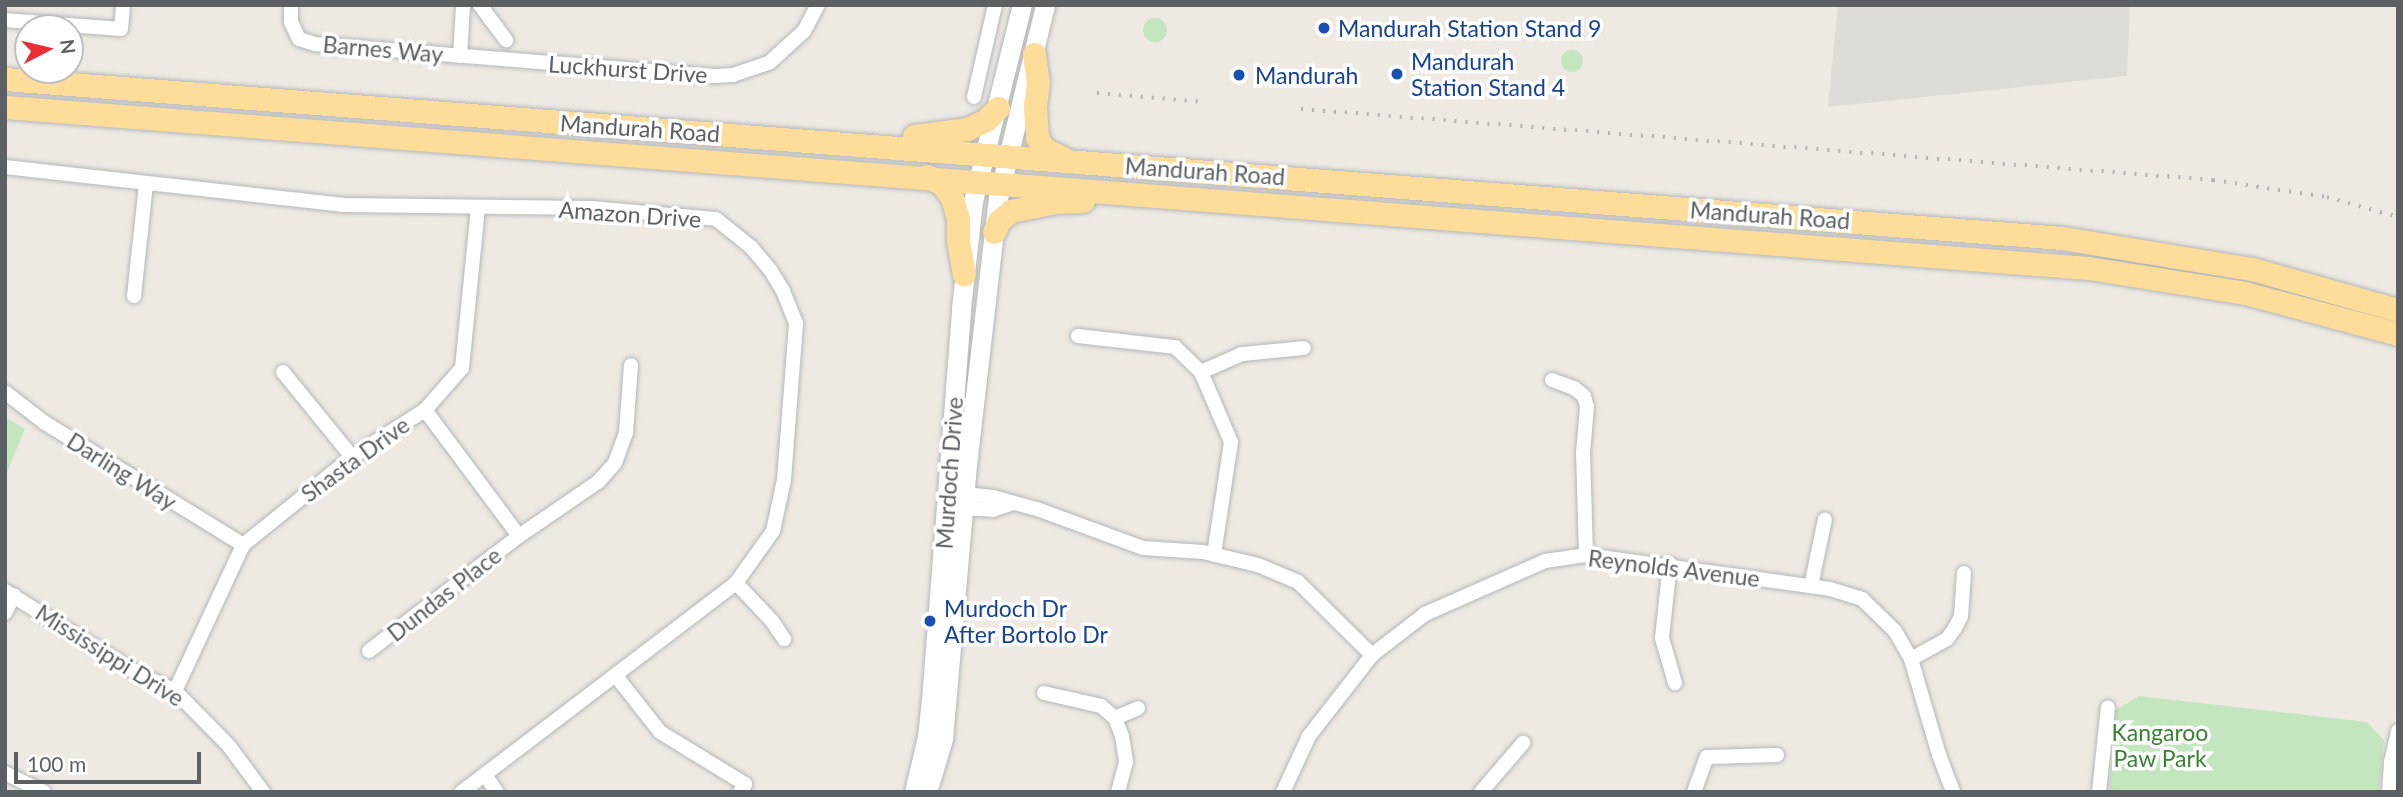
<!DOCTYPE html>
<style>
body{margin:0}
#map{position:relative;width:2403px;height:797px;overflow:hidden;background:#eeeae3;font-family:Lato,sans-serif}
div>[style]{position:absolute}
.industrial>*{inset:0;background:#dfdcd7}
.green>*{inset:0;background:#c4e6bf}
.round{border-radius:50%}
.roads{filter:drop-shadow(0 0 2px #b4b7ba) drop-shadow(0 0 2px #b4b7ba)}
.minor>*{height:14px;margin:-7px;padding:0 7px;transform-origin:7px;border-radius:7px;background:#fff}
.secondary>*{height:19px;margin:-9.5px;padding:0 9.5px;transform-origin:9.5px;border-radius:9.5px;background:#fff}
.trunk>*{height:23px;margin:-11.5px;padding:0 11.5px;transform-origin:11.5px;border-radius:11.5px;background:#fedc9a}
.rail>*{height:3.5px;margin-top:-1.75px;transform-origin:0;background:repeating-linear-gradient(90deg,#b2b3b4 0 2px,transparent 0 11px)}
.dots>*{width:19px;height:19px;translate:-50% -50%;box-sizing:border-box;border:4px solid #fff;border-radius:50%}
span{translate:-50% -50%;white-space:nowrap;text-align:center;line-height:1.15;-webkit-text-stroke:7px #fff;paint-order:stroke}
.transit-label{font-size:23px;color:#164399}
.left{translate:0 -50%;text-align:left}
.street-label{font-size:23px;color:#5b6064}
.park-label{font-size:23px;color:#3a8234}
.frame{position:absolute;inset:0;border:7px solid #5b6064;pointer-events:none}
.north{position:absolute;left:14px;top:14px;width:70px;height:70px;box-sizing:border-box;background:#fff;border:2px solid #bdbfc1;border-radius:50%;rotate:83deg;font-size:19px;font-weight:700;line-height:28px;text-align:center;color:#5b6064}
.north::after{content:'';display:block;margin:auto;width:24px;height:32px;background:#e92e36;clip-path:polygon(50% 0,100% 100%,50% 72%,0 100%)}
.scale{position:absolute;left:14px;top:752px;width:187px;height:32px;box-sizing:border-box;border:4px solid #5b6064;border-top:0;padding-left:9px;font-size:21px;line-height:24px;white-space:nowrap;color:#5b6064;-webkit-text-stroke:5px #fff;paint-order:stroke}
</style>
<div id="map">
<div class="industrial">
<div style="clip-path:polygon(1838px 5px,2130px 5px,2127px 76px,1828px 107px)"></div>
</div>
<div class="green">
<div class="round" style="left:1143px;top:18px;width:24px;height:24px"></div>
<div class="round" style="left:1561px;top:50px;width:22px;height:22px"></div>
<div style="clip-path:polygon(5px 417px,25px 429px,5px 477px)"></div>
<div style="clip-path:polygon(2139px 696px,2367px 722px,2384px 740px,2379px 792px,2109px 792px,2116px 710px)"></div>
</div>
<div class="roads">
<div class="minor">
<div style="left:291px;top:5px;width:17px;rotate:90deg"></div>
<div style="left:291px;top:22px;width:19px;rotate:65deg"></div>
<div style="left:299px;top:39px;width:17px;rotate:17deg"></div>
<div style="left:315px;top:44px;width:403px;rotate:4.6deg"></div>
<div style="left:717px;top:76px;width:16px;rotate:-4deg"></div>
<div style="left:733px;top:75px;width:39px;rotate:-19deg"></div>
<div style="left:770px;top:62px;width:46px;rotate:-42.4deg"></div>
<div style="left:804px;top:31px;width:30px;rotate:-62deg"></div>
<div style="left:480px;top:5px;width:44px;rotate:53.4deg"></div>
<div style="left:5px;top:20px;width:116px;rotate:4.4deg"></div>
<div style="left:121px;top:29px;width:24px;rotate:-85deg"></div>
<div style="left:460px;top:56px;width:51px;rotate:-86.6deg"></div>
<div style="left:974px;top:97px;width:94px;rotate:-77.1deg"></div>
<div style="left:5px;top:167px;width:339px;rotate:6.4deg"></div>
<div style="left:342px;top:205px;width:249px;rotate:0.7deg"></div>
<div style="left:591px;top:208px;width:125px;rotate:5deg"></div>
<div style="left:716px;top:219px;width:45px;rotate:38.7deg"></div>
<div style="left:751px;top:247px;width:31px;rotate:50deg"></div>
<div style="left:771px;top:271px;width:23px;rotate:59deg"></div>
<div style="left:783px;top:291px;width:35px;rotate:68deg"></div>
<div style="left:796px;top:324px;width:156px;rotate:94.4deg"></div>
<div style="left:784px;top:480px;width:52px;rotate:102.2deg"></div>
<div style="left:773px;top:531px;width:64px;rotate:125.4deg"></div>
<div style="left:736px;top:583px;width:345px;rotate:142.7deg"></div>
<div style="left:134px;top:296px;width:113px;rotate:-83.9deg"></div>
<div style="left:1078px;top:336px;width:98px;rotate:6.5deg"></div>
<div style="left:1175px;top:347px;width:36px;rotate:44deg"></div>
<div style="left:1201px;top:372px;width:76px;rotate:66.8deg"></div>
<div style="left:1231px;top:442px;width:114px;rotate:98.6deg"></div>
<div style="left:283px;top:372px;width:109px;rotate:50.9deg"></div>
<div style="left:1201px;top:372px;width:45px;rotate:-23.7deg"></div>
<div style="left:1242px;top:354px;width:62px;rotate:-5.5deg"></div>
<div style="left:1552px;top:380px;width:23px;rotate:20deg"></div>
<div style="left:1574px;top:388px;width:13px;rotate:39deg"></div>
<div style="left:1584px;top:396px;width:11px;rotate:75deg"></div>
<div style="left:1587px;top:407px;width:46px;rotate:95deg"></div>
<div style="left:1583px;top:453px;width:102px;rotate:88.3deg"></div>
<div style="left:5px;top:392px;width:51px;rotate:37.8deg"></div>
<div style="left:45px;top:423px;width:233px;rotate:31.6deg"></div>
<div style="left:425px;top:410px;width:157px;rotate:53.3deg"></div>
<div style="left:956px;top:493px;width:37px;rotate:6deg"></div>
<div style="left:993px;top:497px;width:46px;rotate:15.3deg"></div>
<div style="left:1037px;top:509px;width:113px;rotate:20.2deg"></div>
<div style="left:1143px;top:548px;width:60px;rotate:3.8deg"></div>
<div style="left:1203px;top:552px;width:57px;rotate:13.3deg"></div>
<div style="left:1258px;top:565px;width:43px;rotate:23deg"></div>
<div style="left:1298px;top:582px;width:104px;rotate:44.6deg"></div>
<div style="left:957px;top:508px;width:36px;rotate:3deg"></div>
<div style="left:993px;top:510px;width:18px;rotate:-19deg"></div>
<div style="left:1670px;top:564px;width:74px;rotate:96.2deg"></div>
<div style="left:1662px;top:638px;width:47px;rotate:73.9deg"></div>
<div style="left:736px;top:583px;width:52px;rotate:46.5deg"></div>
<div style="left:772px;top:621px;width:22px;rotate:56deg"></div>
<div style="left:1811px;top:586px;width:68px;rotate:-78.2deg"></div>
<div style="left:5px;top:591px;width:158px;rotate:31.8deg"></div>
<div style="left:139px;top:674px;width:40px;rotate:25deg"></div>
<div style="left:175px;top:691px;width:77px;rotate:45.5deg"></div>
<div style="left:229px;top:746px;width:57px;rotate:53.5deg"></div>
<div style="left:5px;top:613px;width:20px;rotate:-63deg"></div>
<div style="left:369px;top:651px;width:189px;rotate:-37.5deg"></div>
<div style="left:519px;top:536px;width:96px;rotate:-34.4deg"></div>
<div style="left:598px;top:482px;width:25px;rotate:-48deg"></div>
<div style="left:615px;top:463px;width:32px;rotate:-70deg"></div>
<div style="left:626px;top:433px;width:68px;rotate:-85.8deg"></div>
<div style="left:1911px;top:659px;width:41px;rotate:-29.1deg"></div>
<div style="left:1947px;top:639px;width:14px;rotate:-54deg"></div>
<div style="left:1955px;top:628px;width:13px;rotate:-63deg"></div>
<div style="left:1961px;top:616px;width:43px;rotate:-86deg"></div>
<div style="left:616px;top:676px;width:71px;rotate:51.8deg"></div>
<div style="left:660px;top:732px;width:100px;rotate:31.5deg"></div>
<div style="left:745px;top:784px;width:9px;rotate:122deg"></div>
<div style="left:175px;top:691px;width:161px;rotate:-65deg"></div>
<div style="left:243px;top:545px;width:140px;rotate:-38.9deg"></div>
<div style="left:352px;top:457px;width:87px;rotate:-32.8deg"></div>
<div style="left:425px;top:410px;width:56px;rotate:-48.6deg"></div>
<div style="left:462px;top:368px;width:161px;rotate:-84.3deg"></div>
<div style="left:1044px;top:693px;width:58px;rotate:12.8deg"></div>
<div style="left:1101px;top:706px;width:18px;rotate:41deg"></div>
<div style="left:1115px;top:718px;width:19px;rotate:69deg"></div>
<div style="left:1122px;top:736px;width:26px;rotate:81deg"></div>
<div style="left:1126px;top:762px;width:31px;rotate:105deg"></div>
<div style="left:1115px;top:718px;width:25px;rotate:-23deg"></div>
<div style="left:5px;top:773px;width:43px;rotate:26deg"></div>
<div style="left:485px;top:775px;width:21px;rotate:55deg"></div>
<div style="left:1283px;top:792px;width:62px;rotate:-65.1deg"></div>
<div style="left:1309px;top:736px;width:103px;rotate:-52.1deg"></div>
<div style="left:1372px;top:655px;width:67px;rotate:-37.7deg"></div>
<div style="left:1425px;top:614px;width:131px;rotate:-23.8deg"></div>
<div style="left:1545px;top:561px;width:41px;rotate:-8.3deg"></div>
<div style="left:1586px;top:555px;width:246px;rotate:7.9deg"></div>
<div style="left:1830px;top:589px;width:34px;rotate:17deg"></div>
<div style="left:1862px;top:599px;width:46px;rotate:44.1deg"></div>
<div style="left:1895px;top:631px;width:32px;rotate:60deg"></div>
<div style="left:1911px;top:659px;width:100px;rotate:73.7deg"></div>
<div style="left:1939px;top:755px;width:40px;rotate:69deg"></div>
<div style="left:1481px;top:792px;width:65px;rotate:-49.4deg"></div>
<div style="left:1694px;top:792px;width:37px;rotate:-70deg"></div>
<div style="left:1707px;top:757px;width:70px;rotate:-1.6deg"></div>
<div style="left:2099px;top:792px;width:85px;rotate:-84deg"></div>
<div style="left:2389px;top:792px;width:30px;rotate:-86deg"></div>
<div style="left:2391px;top:762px;width:32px;rotate:-77deg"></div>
</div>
<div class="secondary">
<div style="left:914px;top:792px;width:57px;rotate:-76.7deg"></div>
<div style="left:927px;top:737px;width:36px;rotate:-84deg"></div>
<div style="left:931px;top:701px;width:394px;rotate:-85.6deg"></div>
<div style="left:961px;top:308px;width:108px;rotate:-83.6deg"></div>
<div style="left:973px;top:201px;width:202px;rotate:-76deg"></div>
<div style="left:927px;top:792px;width:55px;rotate:-73.2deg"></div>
<div style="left:943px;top:739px;width:275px;rotate:-85deg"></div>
<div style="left:967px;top:465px;width:269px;rotate:-83.4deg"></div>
<div style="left:998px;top:198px;width:199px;rotate:-76.3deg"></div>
</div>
<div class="trunk">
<div style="left:1034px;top:54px;width:28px;rotate:82deg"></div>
<div style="left:1038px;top:82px;width:25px;rotate:97deg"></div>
<div style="left:1035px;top:107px;width:30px;rotate:86deg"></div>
<div style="left:1037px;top:137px;width:14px;rotate:60deg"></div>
<div style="left:1044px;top:149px;width:21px;rotate:25deg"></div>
<div style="left:5px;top:79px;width:2063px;rotate:4.42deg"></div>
<div style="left:2062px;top:238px;width:193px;rotate:9.3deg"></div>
<div style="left:2252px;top:269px;width:152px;rotate:15.7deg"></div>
<div style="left:5px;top:107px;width:2089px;rotate:4.42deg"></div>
<div style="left:2088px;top:268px;width:159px;rotate:9deg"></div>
<div style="left:2245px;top:293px;width:158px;rotate:15deg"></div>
<div style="left:914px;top:136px;width:53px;rotate:-7.5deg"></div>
<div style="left:967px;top:129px;width:21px;rotate:-25deg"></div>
<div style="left:986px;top:120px;width:17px;rotate:-45deg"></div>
<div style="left:927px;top:176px;width:17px;rotate:28deg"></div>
<div style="left:942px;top:184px;width:17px;rotate:54deg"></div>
<div style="left:952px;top:198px;width:22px;rotate:74deg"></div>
<div style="left:958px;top:219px;width:22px;rotate:90deg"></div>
<div style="left:958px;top:241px;width:34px;rotate:80deg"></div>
<div style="left:994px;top:232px;width:12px;rotate:-66deg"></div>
<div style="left:999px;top:221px;width:16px;rotate:-40deg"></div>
<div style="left:1011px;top:211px;width:45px;rotate:-11.6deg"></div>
<div style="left:1055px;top:202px;width:28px;rotate:-2deg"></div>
</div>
</div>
<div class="rail">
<div style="left:1097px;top:93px;width:108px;rotate:4.8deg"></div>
<div style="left:1301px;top:109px;width:915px;rotate:4.45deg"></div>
<div style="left:2213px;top:180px;width:115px;rotate:8.5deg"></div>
<div style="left:2327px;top:197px;width:74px;rotate:15.7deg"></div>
</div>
<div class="dots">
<div style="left:1324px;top:28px;background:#1a4fb4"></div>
<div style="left:1397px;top:74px;background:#1a4fb4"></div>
<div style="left:1239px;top:75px;background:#1a4fb4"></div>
<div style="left:930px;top:621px;background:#1a4fb4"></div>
</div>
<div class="transit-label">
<span class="left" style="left:1338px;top:28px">Mandurah Station Stand 9</span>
<span class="left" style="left:1411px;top:74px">Mandurah<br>Station Stand 4</span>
<span class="left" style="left:1255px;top:75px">Mandurah</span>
<span class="left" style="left:944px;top:621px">Murdoch Dr<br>After Bortolo Dr</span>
</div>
<div class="street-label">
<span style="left:383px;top:49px;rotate:5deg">Barnes Way</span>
<span style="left:628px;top:69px;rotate:4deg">Luckhurst Drive</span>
<span style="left:640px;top:128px;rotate:4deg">Mandurah Road</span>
<span style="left:1205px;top:171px;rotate:4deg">Mandurah Road</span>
<span style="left:630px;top:214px;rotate:4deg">Amazon Drive</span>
<span style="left:1770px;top:215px;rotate:4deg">Mandurah Road</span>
<span style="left:355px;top:459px;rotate:-36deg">Shasta Drive</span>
<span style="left:122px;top:471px;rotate:32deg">Darling Way</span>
<span style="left:949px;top:473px;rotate:-86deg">Murdoch Drive</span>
<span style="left:1674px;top:568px;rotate:7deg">Reynolds Avenue</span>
<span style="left:444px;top:594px;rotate:-38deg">Dundas Place</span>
<span style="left:110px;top:655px;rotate:32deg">Mississippi Drive</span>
</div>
<div class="park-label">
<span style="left:2160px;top:745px">Kangaroo<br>Paw Park</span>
</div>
<div class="frame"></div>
<div class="north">N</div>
<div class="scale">100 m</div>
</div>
